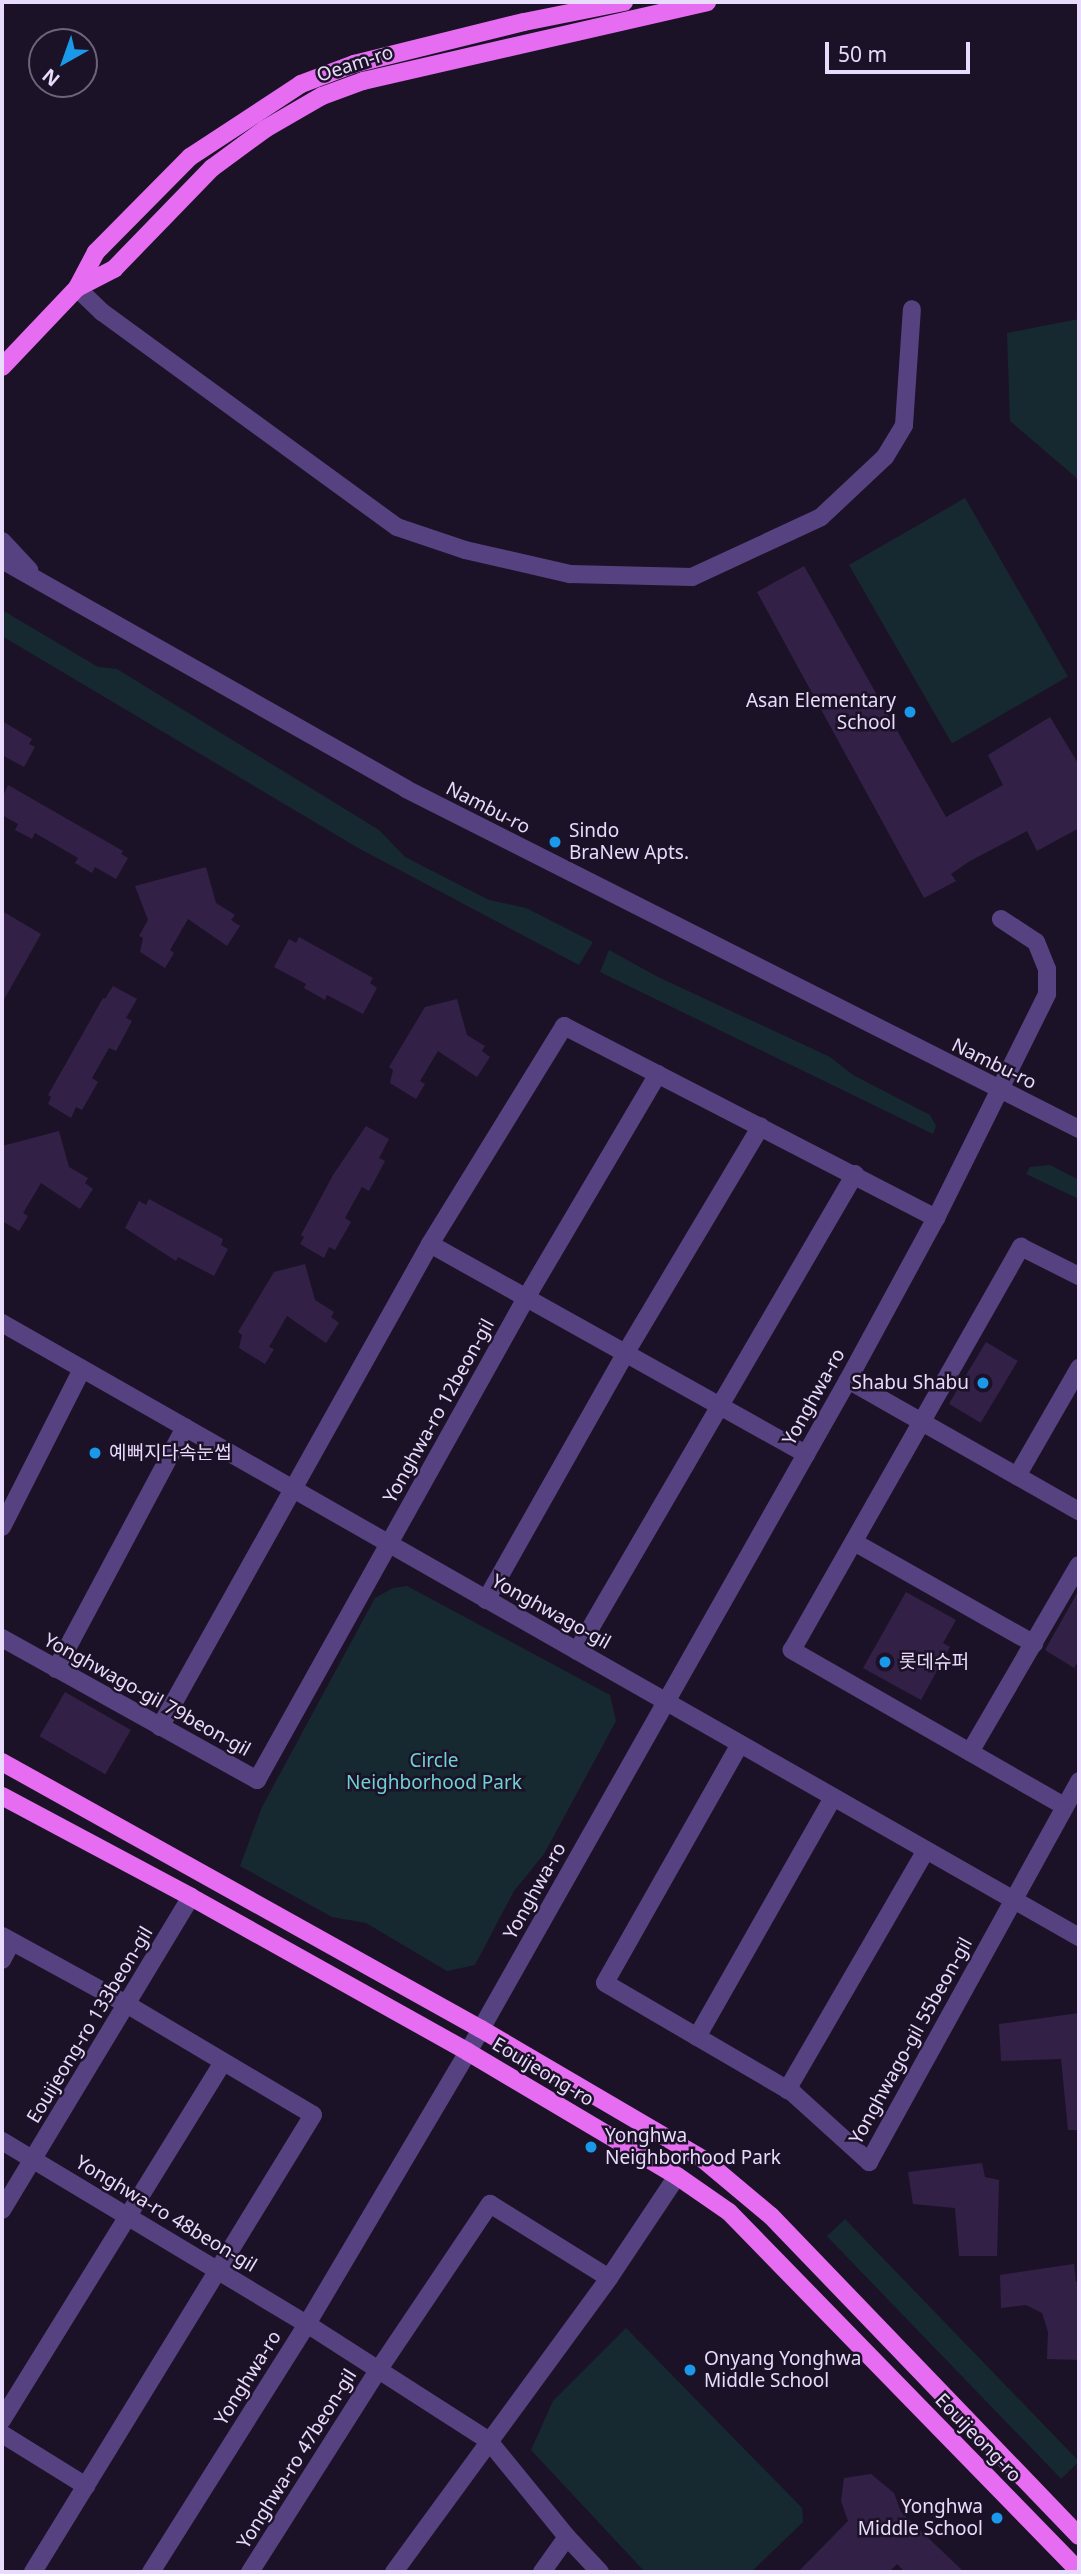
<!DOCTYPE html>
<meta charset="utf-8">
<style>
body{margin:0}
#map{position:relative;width:1081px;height:2574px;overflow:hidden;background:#1c1227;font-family:"Noto Sans","Noto Sans KR",sans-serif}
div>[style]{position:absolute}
.green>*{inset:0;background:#162930;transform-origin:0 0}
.building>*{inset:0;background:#332046;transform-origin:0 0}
.minor>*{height:18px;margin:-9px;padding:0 9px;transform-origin:9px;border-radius:9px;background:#574281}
.major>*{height:18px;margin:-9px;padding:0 9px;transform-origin:9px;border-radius:9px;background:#e66df1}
.dots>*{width:19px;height:19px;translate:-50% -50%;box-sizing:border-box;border:4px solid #1c1227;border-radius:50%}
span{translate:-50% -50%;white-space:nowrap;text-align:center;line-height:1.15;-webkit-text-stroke:5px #1c1227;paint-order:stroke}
.street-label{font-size:19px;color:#e8dbfc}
.poi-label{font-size:19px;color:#e8dbfc}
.right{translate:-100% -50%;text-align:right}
.left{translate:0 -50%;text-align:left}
.park-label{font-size:19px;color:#6ed1d5}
.frame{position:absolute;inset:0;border:4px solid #e8dbfc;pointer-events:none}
.north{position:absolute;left:28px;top:28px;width:70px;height:70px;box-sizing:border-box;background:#1c1227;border:2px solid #6e627c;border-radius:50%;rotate:220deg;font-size:19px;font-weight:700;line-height:28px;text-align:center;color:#e8dbfc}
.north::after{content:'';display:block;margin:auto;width:24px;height:32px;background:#1a98e9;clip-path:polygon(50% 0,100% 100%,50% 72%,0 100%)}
.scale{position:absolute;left:825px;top:42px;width:145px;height:32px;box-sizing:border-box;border:4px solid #e8dbfc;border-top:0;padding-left:9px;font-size:21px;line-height:24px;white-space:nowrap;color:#e8dbfc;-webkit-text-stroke:5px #1c1227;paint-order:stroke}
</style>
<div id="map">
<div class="green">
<div style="clip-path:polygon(1079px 319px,1079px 480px,1010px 421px,1007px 333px)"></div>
<div style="left:965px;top:498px;width:206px;height:134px;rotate:60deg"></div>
<div style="clip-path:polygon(2px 610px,98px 667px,117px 669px,379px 830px,405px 857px,489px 900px,526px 908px,593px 942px,579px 965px,360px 849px,2px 636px)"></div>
<div style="clip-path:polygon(609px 950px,658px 977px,830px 1057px,853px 1075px,930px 1115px,936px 1126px,933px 1134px,600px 972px)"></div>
<div style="clip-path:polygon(1050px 1165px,1079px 1180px,1079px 1199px,1026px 1174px,1030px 1167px)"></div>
<div style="clip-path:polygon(407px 1586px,610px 1695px,616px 1721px,544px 1854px,514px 1891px,475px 1965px,447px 1971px,366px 1923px,332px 1917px,240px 1866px,262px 1807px,375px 1598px,393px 1588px)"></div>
<div style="left:845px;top:2219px;width:337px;height:25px;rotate:46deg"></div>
<div style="clip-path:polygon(626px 2328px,802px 2508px,803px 2522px,751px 2572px,645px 2572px,531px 2450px,553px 2401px)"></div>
</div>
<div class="building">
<div style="clip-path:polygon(804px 566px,946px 817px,1003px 785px,988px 755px,1050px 717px,1079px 765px,1079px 828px,1037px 851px,1027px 831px,970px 861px,951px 874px,956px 881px,924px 898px,757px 592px)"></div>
<div style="clip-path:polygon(2px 721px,32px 739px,29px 744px,35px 747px,24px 767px,2px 755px)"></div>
<div style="clip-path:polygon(8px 785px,123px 851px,121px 854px,128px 858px,116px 879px,95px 867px,92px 873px,75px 863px,78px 858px,35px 833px,32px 839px,15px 830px,18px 824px,2px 815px,2px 798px)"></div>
<div style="clip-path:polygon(206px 867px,216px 903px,235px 915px,231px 920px,240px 926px,227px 946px,188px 919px,170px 950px,174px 953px,165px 968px,140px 952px,143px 938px,139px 936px,148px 920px,135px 886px)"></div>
<div style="clip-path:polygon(2px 911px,41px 934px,2px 1003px)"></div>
<div style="clip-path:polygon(299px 937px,373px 978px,370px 983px,377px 988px,363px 1014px,327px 995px,325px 1000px,304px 988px,306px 984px,274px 967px,289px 939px,296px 943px)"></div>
<div style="clip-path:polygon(113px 986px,137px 999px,126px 1018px,132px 1021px,116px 1051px,109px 1048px,92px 1078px,98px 1082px,82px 1110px,76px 1107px,71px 1118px,48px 1104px,51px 1097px,48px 1095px,103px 998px,105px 999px)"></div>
<div style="clip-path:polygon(457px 999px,467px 1035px,485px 1046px,482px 1051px,490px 1057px,477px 1077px,438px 1051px,420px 1081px,425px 1084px,416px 1099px,390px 1083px,393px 1070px,389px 1067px,425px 1007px)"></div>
<div style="clip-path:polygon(366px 1126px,389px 1139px,379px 1158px,385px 1161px,369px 1191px,362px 1187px,345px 1218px,351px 1222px,335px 1250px,329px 1247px,324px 1258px,300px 1244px,304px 1237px,301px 1235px,333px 1175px)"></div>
<div style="clip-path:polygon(59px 1131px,69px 1167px,88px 1178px,85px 1183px,93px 1189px,80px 1209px,41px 1183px,23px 1213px,28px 1216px,19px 1231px,2px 1221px,2px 1146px)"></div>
<div style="clip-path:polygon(149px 1199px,223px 1239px,221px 1245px,228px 1249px,214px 1276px,178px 1257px,176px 1261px,125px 1228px,139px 1201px,146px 1205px)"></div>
<div style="clip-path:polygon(305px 1264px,315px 1300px,334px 1312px,331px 1317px,339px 1323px,326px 1343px,287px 1316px,269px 1347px,274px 1349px,265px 1364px,239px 1348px,242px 1335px,238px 1332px,274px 1272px)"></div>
<div style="left:986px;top:1342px;width:37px;height:72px;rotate:31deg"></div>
<div style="clip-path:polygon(1079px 1590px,1079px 1660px,1074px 1668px,1045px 1650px)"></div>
<div style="clip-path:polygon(906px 1592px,956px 1620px,943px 1643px,950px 1647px,921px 1700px,863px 1668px)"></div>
<div style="left:65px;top:1692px;width:76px;height:51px;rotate:30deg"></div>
<div style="clip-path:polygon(1079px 2013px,1079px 2130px,1068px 2130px,1061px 2059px,1001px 2061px,999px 2024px)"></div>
<div style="clip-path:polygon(982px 2163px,985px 2177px,999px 2180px,997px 2256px,959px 2256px,955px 2208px,913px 2204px,908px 2172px)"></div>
<div style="clip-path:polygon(1074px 2264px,1076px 2282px,1079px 2282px,1079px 2360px,1047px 2359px,1048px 2332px,1042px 2313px,1026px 2305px,1001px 2308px,1000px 2275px)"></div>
<div style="clip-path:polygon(871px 2474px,894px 2493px,901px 2512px,964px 2572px,905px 2572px,897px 2564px,889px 2572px,798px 2572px,848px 2521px,841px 2501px,844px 2478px)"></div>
</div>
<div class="minor">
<div style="left:77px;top:288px;width:35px;rotate:44deg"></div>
<div style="left:102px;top:312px;width:365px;rotate:36.1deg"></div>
<div style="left:397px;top:527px;width:72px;rotate:18.7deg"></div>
<div style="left:465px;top:550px;width:108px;rotate:12.9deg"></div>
<div style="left:570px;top:574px;width:122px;rotate:1.4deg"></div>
<div style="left:692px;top:577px;width:142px;rotate:-24.9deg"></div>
<div style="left:821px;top:517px;width:88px;rotate:-43.2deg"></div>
<div style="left:885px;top:457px;width:37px;rotate:-59deg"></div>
<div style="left:904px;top:425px;width:116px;rotate:-86.1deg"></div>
<div style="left:2px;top:541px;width:40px;rotate:47deg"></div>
<div style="left:2px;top:560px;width:464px;rotate:29.5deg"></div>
<div style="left:406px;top:789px;width:754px;rotate:26.8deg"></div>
<div style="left:430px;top:1244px;width:431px;rotate:29.2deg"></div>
<div style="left:2px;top:1323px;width:1240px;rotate:29.69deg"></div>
<div style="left:848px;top:1380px;width:266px;rotate:29.6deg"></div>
<div style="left:1017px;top:1476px;width:125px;rotate:-60.1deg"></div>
<div style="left:2px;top:1527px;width:177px;rotate:-63.1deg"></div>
<div style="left:854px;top:1542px;width:207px;rotate:29.5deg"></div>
<div style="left:486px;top:1600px;width:283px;rotate:-60.5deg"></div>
<div style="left:625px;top:1354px;width:265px;rotate:-59.2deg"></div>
<div style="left:2px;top:1638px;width:292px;rotate:29.1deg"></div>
<div style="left:257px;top:1780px;width:552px;rotate:-60.83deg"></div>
<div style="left:526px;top:1298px;width:260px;rotate:-59.5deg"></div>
<div style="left:577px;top:1651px;width:552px;rotate:-59.77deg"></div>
<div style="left:56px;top:1669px;width:274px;rotate:-61.9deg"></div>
<div style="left:160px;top:1727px;width:553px;rotate:-60.79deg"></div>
<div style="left:430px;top:1244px;width:256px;rotate:-58.4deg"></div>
<div style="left:564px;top:1026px;width:419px;rotate:27.3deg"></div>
<div style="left:740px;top:1744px;width:274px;rotate:119.5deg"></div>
<div style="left:605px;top:1983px;width:218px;rotate:30.3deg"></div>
<div style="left:793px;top:2093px;width:103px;rotate:42.2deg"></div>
<div style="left:869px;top:2162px;width:435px;rotate:-61.1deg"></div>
<div style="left:970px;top:1752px;width:216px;rotate:-59.8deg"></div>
<div style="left:1064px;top:1806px;width:314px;rotate:-150.2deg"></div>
<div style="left:792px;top:1650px;width:464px;rotate:-60.4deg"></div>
<div style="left:1021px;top:1247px;width:65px;rotate:26.6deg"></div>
<div style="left:2px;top:1936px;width:144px;rotate:28.7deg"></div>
<div style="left:128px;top:2005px;width:215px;rotate:30.7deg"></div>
<div style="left:313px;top:2115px;width:536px;rotate:121.5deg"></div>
<div style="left:2px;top:1960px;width:21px;rotate:-62deg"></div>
<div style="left:697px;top:2037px;width:275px;rotate:-60.4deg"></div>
<div style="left:787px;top:2090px;width:277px;rotate:-59.9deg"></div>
<div style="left:2px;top:2141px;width:356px;rotate:31deg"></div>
<div style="left:307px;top:2324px;width:215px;rotate:32.7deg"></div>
<div style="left:488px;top:2440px;width:125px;rotate:50.8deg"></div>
<div style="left:567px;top:2537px;width:48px;rotate:46.7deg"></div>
<div style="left:2px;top:2210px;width:366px;rotate:-58.9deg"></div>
<div style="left:2px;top:2420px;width:421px;rotate:-58.3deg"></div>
<div style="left:2px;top:2434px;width:99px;rotate:31.8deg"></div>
<div style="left:151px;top:2572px;width:293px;rotate:-57.8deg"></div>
<div style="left:307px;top:2324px;width:316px;rotate:-59.4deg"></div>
<div style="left:468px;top:2052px;width:772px;rotate:-60.51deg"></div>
<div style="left:848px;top:1380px;width:184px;rotate:-61.5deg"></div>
<div style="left:936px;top:1218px;width:250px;rotate:-63.6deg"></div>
<div style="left:1047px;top:994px;width:25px;rotate:-90deg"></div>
<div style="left:1047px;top:969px;width:29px;rotate:-112deg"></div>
<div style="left:1036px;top:942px;width:42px;rotate:-146.7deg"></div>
<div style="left:250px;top:2572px;width:241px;rotate:-57.6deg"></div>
<div style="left:379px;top:2369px;width:199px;rotate:-56.1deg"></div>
<div style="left:490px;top:2204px;width:140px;rotate:31.9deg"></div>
<div style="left:394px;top:2572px;width:364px;rotate:-53.8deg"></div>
<div style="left:609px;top:2278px;width:123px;rotate:-56.3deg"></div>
<div style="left:542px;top:2572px;width:43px;rotate:-54.5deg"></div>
</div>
<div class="major">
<div style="left:77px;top:288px;width:42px;rotate:-27.2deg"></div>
<div style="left:114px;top:269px;width:141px;rotate:-45.9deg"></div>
<div style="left:212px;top:168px;width:66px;rotate:-36.3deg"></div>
<div style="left:265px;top:129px;width:66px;rotate:-30.1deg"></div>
<div style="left:322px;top:96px;width:44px;rotate:-20.1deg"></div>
<div style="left:363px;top:81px;width:353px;rotate:-12.9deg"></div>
<div style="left:2px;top:367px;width:109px;rotate:-46.5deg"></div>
<div style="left:77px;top:288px;width:41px;rotate:-62.2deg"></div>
<div style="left:96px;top:252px;width:134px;rotate:-45.3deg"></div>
<div style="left:190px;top:157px;width:133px;rotate:-33.3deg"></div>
<div style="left:301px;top:84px;width:57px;rotate:-20.7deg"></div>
<div style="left:354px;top:64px;width:175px;rotate:-13.9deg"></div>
<div style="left:524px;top:22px;width:102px;rotate:-11.3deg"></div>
<div style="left:2px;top:1762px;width:548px;rotate:29.14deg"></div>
<div style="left:481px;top:2029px;width:259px;rotate:30.4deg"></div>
<div style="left:704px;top:2160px;width:87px;rotate:39.9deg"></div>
<div style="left:771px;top:2216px;width:444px;rotate:46.1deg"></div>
<div style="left:2px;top:1796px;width:214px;rotate:28.1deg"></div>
<div style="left:191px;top:1897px;width:317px;rotate:29.2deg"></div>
<div style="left:468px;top:2052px;width:243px;rotate:30.7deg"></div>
<div style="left:677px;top:2176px;width:63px;rotate:34.7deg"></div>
<div style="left:729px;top:2212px;width:501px;rotate:45.73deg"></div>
</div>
<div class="dots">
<div style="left:910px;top:712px;background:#1a98e9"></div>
<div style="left:555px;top:842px;background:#1a98e9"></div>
<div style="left:983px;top:1383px;background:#1a98e9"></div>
<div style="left:95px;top:1453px;background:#1a98e9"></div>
<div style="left:885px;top:1662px;background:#1a98e9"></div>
<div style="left:591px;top:2147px;background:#1a98e9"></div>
<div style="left:690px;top:2370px;background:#1a98e9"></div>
<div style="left:997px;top:2518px;background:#1a98e9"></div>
</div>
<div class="street-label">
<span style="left:355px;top:64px;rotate:-18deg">Oeam-ro</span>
<span style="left:488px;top:808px;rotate:27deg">Nambu-ro</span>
<span style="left:994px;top:1064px;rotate:26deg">Nambu-ro</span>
<span style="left:814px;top:1397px;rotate:-61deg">Yonghwa-ro</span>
<span style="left:439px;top:1411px;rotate:-61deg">Yonghwa-ro 12beon-gil</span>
<span style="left:551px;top:1612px;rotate:29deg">Yonghwago-gil</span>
<span style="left:147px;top:1695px;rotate:29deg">Yonghwago-gil 79beon-gil</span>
<span style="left:535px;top:1891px;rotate:-61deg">Yonghwa-ro</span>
<span style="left:90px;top:2025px;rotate:-59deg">Eouijeong-ro 133beon-gil</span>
<span style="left:911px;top:2041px;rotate:-61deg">Yonghwago-gil 55beon-gil</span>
<span style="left:543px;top:2072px;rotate:31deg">Eouijeong-ro</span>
<span style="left:166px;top:2214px;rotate:31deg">Yonghwa-ro 48beon-gil</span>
<span style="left:248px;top:2378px;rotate:-58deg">Yonghwa-ro</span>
<span style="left:978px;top:2438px;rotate:46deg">Eouijeong-ro</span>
<span style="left:297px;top:2459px;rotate:-58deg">Yonghwa-ro 47beon-gil</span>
</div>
<div class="poi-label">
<span class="right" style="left:896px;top:712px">Asan Elementary<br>School</span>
<span class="left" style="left:569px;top:842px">Sindo<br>BraNew Apts.</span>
<span class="right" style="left:969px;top:1383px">Shabu Shabu</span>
<span class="left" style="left:109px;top:1453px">예뻐지다속눈썹</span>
<span class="left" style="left:899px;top:1662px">롯데슈퍼</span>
<span class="left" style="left:605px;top:2147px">Yonghwa<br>Neighborhood Park</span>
<span class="left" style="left:704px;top:2370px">Onyang Yonghwa<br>Middle School</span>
<span class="right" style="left:983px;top:2518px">Yonghwa<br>Middle School</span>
</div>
<div class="park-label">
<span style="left:434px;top:1772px">Circle<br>Neighborhood Park</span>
</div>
<div class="frame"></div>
<div class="north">N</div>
<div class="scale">50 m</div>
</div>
